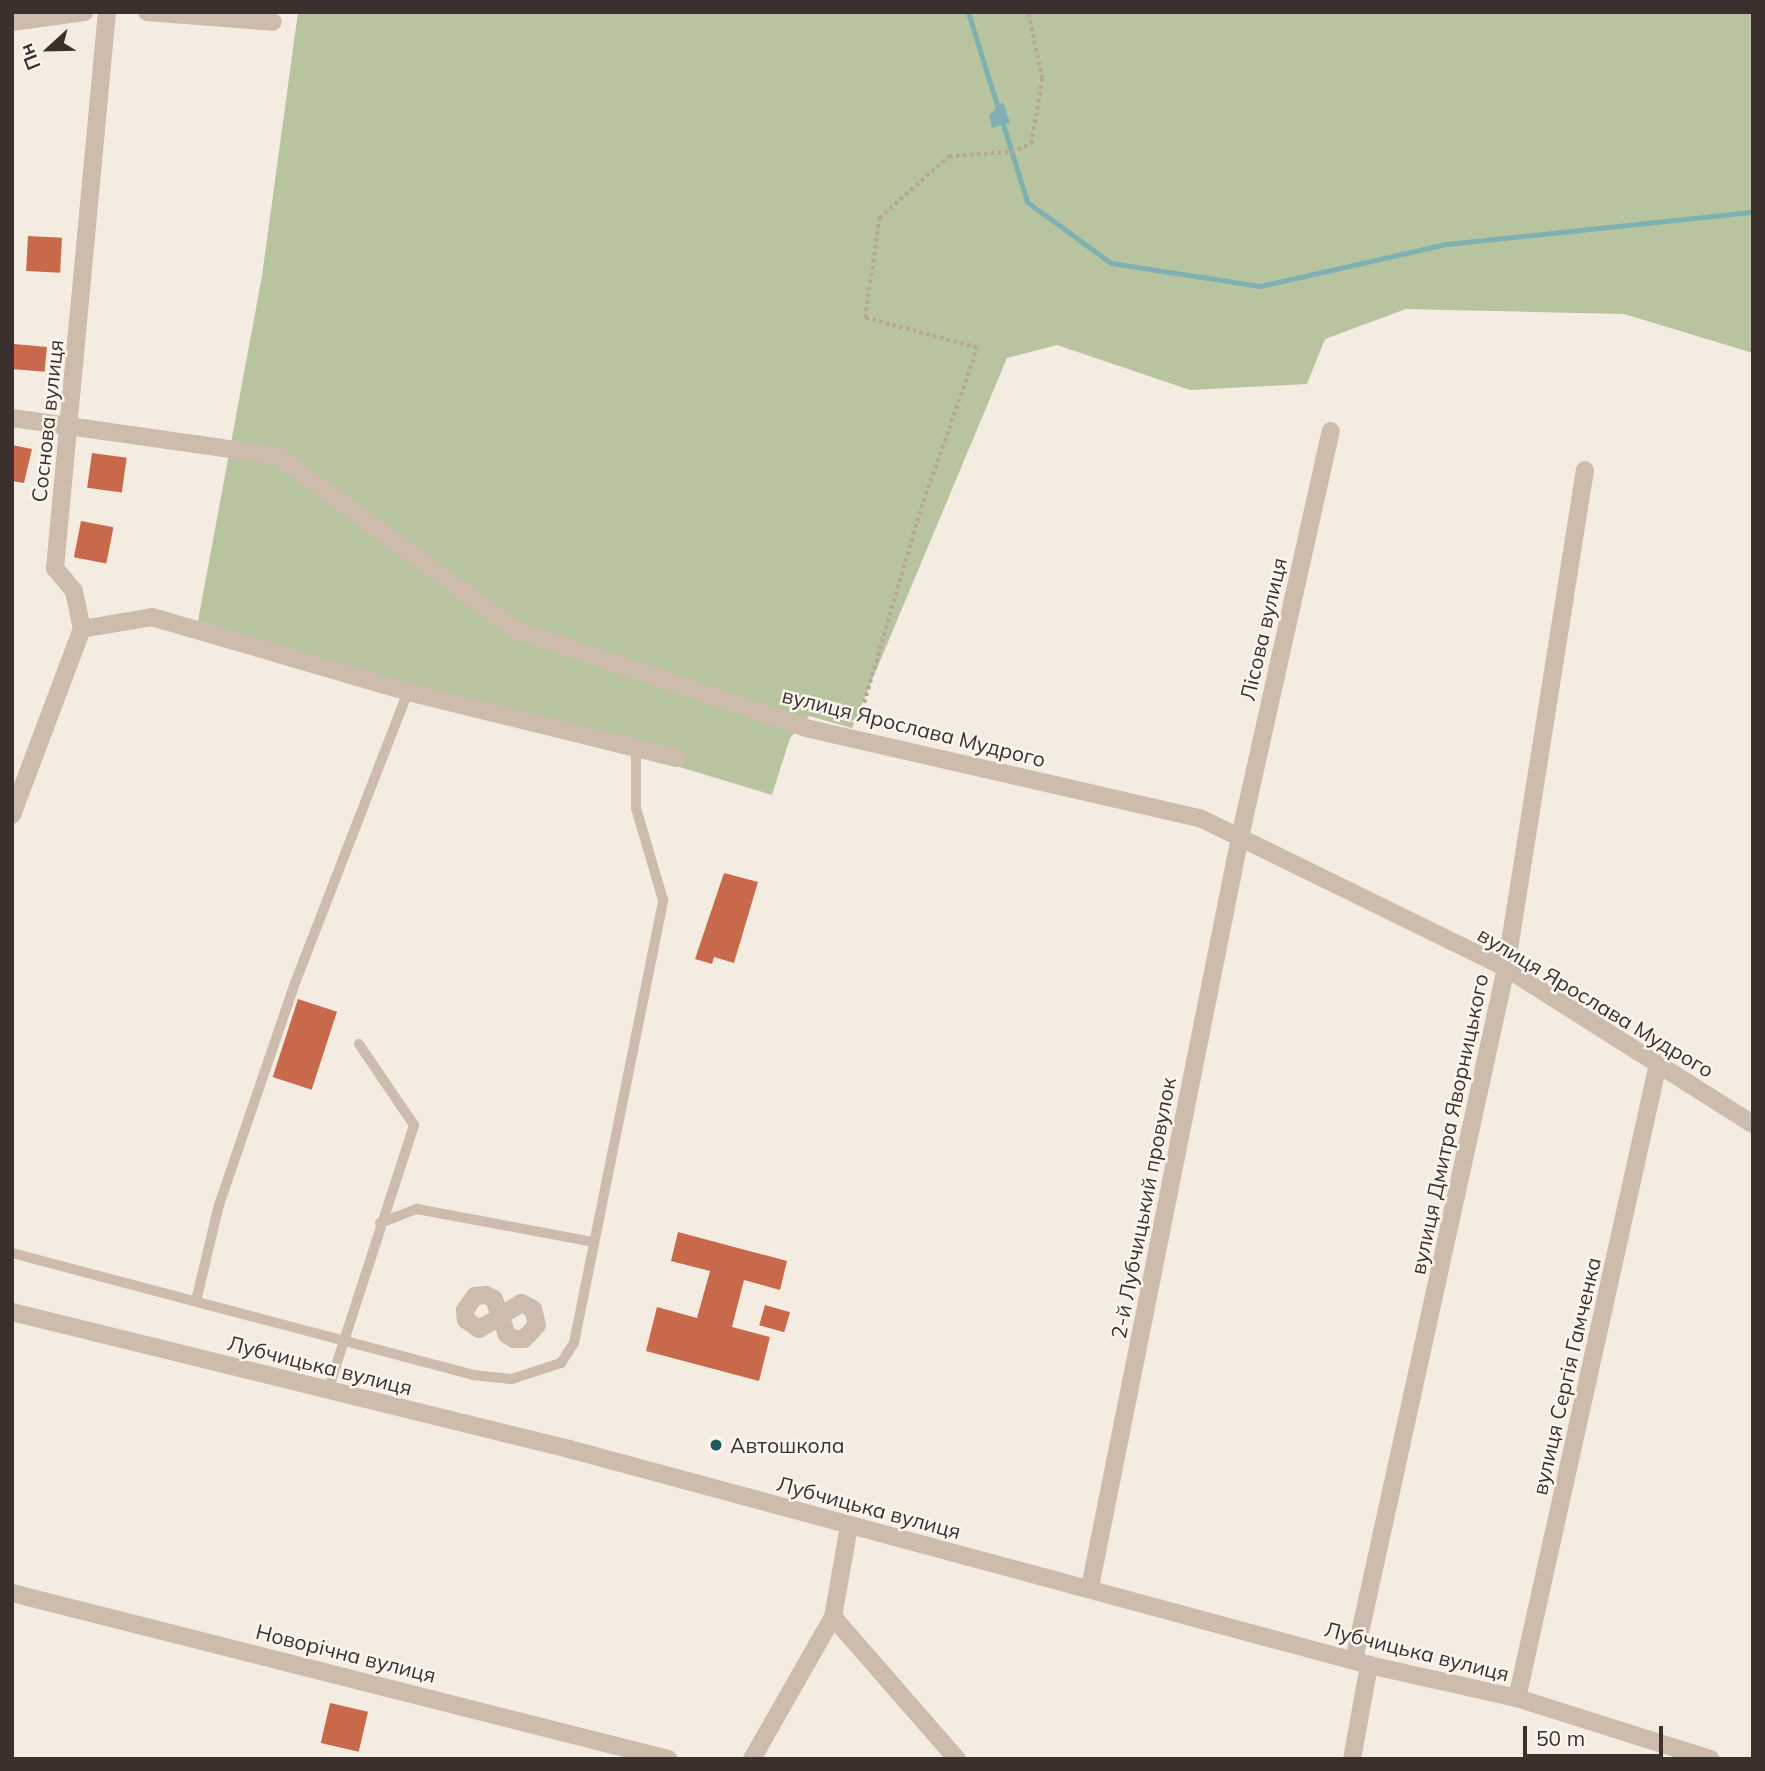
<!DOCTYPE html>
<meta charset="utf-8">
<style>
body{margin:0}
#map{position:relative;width:1765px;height:1771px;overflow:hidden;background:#f4ebe1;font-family:Mulish,sans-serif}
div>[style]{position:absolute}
.green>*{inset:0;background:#b8c4a0}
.water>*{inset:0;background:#7fb0b2}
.stream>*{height:5px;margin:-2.5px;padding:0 2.5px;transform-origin:2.5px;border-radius:2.5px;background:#7fb0b2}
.building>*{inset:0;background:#c8694b;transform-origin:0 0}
.path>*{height:3.5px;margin-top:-1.75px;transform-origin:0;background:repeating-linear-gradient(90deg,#b9a596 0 3.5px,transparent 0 7px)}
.lane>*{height:10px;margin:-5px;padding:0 5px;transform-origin:5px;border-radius:5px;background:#cdbbac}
.street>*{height:18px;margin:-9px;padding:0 9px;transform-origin:9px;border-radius:9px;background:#cdbbac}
.dots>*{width:19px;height:19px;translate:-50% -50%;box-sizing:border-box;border:4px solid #fbf5ee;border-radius:50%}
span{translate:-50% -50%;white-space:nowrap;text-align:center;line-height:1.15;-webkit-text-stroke:5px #fbf5ee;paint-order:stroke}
.street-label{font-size:21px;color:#3b302b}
.poi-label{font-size:21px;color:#3b302b}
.left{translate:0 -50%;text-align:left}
.frame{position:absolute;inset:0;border:14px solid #3b302b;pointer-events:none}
.north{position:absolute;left:14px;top:14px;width:70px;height:70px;-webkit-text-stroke:5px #fbf5ee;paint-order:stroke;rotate:248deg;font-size:19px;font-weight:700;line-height:28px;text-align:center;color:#3b302b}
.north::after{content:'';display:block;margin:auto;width:24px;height:32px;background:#3b302b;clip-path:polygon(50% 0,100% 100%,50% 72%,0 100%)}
.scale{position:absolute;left:1523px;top:1726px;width:140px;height:32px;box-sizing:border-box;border:4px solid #3b302b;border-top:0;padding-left:9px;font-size:21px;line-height:24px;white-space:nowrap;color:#3b302b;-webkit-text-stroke:5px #fbf5ee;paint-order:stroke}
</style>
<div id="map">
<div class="green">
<div style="clip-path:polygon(298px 12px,1753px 12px,1753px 353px,1624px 314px,1406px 309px,1325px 339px,1307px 384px,1190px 390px,1057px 345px,1007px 358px,852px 728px,809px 716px,790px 738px,772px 795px,198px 621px,262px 276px)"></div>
</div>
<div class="water">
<div style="clip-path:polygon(1003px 102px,1010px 123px,992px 128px,989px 115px)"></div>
</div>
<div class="stream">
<div style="left:968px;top:12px;width:199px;rotate:72.7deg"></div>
<div style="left:1027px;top:202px;width:104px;rotate:36deg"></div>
<div style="left:1111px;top:263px;width:151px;rotate:8.8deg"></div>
<div style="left:1260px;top:286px;width:192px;rotate:-12.7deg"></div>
<div style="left:1447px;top:244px;width:308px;rotate:-6deg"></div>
</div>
<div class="building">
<div style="left:28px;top:236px;width:34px;height:35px;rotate:3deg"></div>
<div style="left:14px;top:344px;width:33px;height:25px;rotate:5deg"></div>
<div style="clip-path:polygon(12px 445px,32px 449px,24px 483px,12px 481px)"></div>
<div style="left:92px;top:453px;width:35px;height:35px;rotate:8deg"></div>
<div style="left:81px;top:521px;width:33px;height:37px;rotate:11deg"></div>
<div style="clip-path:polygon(724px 873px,758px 882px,734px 963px,714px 957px,712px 964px,695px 959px)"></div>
<div style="left:298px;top:999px;width:41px;height:82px;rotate:18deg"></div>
<div style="clip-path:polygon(678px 1232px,787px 1261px,780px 1290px,744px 1280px,732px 1327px,770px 1337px,759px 1381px,646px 1351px,657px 1307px,697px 1318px,710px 1271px,671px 1261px)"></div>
<div style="left:765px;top:1305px;width:26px;height:21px;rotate:16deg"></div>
<div style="left:330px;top:1703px;width:39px;height:41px;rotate:13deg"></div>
</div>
<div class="path">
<div style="left:858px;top:723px;width:224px;rotate:-73.7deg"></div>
<div style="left:921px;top:508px;width:170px;rotate:-70.7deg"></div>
<div style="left:977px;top:348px;width:116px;rotate:-165deg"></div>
<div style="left:865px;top:318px;width:101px;rotate:-82deg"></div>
<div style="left:879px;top:218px;width:94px;rotate:-41.5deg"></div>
<div style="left:949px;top:156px;width:62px;rotate:-3.7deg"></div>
<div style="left:1011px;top:152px;width:22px;rotate:-22deg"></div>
<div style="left:1031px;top:144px;width:66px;rotate:-80.4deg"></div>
<div style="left:1042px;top:79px;width:68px;rotate:-101.8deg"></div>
</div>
<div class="lane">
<div style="left:380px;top:1223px;width:40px;rotate:-21deg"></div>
<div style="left:417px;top:1209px;width:180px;rotate:10.6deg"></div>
<div style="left:12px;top:1253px;width:477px;rotate:14.8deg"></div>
<div style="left:473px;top:1375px;width:39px;rotate:6deg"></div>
<div style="left:512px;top:1379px;width:52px;rotate:-18.1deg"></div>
<div style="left:561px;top:1363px;width:24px;rotate:-57deg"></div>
<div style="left:574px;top:1343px;width:452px;rotate:-78.6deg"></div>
<div style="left:663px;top:900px;width:96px;rotate:-106.4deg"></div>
<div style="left:636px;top:808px;width:60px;rotate:-90deg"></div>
<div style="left:197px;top:1297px;width:95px;rotate:-76.6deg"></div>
<div style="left:219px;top:1205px;width:235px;rotate:-71.1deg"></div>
<div style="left:295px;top:983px;width:312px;rotate:-68.8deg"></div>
<div style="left:328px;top:1390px;width:279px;rotate:-72deg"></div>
<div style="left:414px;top:1125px;width:98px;rotate:-124.2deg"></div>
</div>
<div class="street">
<div style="left:147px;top:12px;width:126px;rotate:4.5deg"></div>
<div style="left:12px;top:22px;width:73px;rotate:-7.9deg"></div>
<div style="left:12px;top:418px;width:269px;rotate:8.1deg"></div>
<div style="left:278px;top:456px;width:293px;rotate:36.2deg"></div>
<div style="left:514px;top:629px;width:308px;rotate:18.7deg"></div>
<div style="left:806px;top:728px;width:404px;rotate:12.9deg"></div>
<div style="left:1200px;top:818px;width:341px;rotate:26.1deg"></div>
<div style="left:1506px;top:968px;width:292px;rotate:32.3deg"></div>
<div style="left:82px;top:629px;width:71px;rotate:-9.7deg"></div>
<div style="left:152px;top:617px;width:267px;rotate:16.3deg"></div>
<div style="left:408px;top:692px;width:277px;rotate:13.8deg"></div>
<div style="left:12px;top:815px;width:199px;rotate:-69.4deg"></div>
<div style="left:82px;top:629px;width:39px;rotate:-102deg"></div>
<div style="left:74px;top:591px;width:30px;rotate:-130deg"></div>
<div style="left:55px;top:568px;width:558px;rotate:-84.66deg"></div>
<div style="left:12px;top:1312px;width:574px;rotate:13.82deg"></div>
<div style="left:569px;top:1449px;width:829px;rotate:15.11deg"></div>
<div style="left:1369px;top:1665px;width:152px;rotate:12.6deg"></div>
<div style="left:1517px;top:1698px;width:203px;rotate:17.5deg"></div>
<div style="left:498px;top:1318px;width:22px;rotate:150deg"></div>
<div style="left:479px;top:1329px;width:16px;rotate:-145deg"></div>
<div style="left:466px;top:1320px;width:10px;rotate:-96deg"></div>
<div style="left:465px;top:1310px;width:17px;rotate:-54deg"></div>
<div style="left:475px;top:1296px;width:11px;rotate:-5deg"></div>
<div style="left:486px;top:1295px;width:9px;rotate:27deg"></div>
<div style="left:494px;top:1299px;width:38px;rotate:70deg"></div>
<div style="left:507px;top:1335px;width:8px;rotate:30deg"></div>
<div style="left:514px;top:1339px;width:10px"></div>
<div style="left:524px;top:1339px;width:19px;rotate:-47deg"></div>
<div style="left:537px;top:1325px;width:16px;rotate:-104deg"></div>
<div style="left:533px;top:1309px;width:13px;rotate:-153deg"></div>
<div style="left:521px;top:1303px;width:24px;rotate:147deg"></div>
<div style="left:1090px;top:1587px;width:765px;rotate:-78.69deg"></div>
<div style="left:1240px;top:837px;width:416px;rotate:-77.4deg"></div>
<div style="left:12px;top:1593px;width:677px;rotate:14.2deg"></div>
<div style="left:833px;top:1617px;width:189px;rotate:48.9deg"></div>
<div style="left:1354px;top:1660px;width:708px;rotate:-77.61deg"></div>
<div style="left:1506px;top:968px;width:504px;rotate:-80.99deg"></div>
<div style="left:1517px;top:1698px;width:649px;rotate:-77.46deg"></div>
<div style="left:752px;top:1759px;width:163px;rotate:-60.3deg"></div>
<div style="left:833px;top:1617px;width:92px;rotate:-80deg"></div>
<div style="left:1352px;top:1759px;width:96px;rotate:-79.7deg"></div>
</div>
<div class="dots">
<div style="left:716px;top:1445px;background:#1f5a5e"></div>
</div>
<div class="street-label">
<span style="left:47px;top:421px;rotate:-84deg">Соснова вулиця</span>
<span style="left:1263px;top:629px;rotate:-77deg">Лісова вулиця</span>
<span style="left:914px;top:727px;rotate:14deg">вулиця Ярослава Мудрого</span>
<span style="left:1596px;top:1002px;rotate:31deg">вулиця Ярослава Мудрого</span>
<span style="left:1449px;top:1124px;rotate:-78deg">вулиця Дмитра Яворницького</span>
<span style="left:1143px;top:1208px;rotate:-79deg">2-й Лубчицький провулок</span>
<span style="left:320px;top:1365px;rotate:14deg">Лубчицька вулиця</span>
<span style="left:1566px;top:1376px;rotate:-77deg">вулиця Сергія Гамченка</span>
<span style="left:869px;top:1507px;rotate:15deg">Лубчицька вулиця</span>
<span style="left:1417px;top:1651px;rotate:14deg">Лубчицька вулиця</span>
<span style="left:346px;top:1653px;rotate:14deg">Новорічна вулиця</span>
</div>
<div class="poi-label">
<span class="left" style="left:730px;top:1445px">Автошкола</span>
</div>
<div class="frame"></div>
<div class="north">Пн</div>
<div class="scale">50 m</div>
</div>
